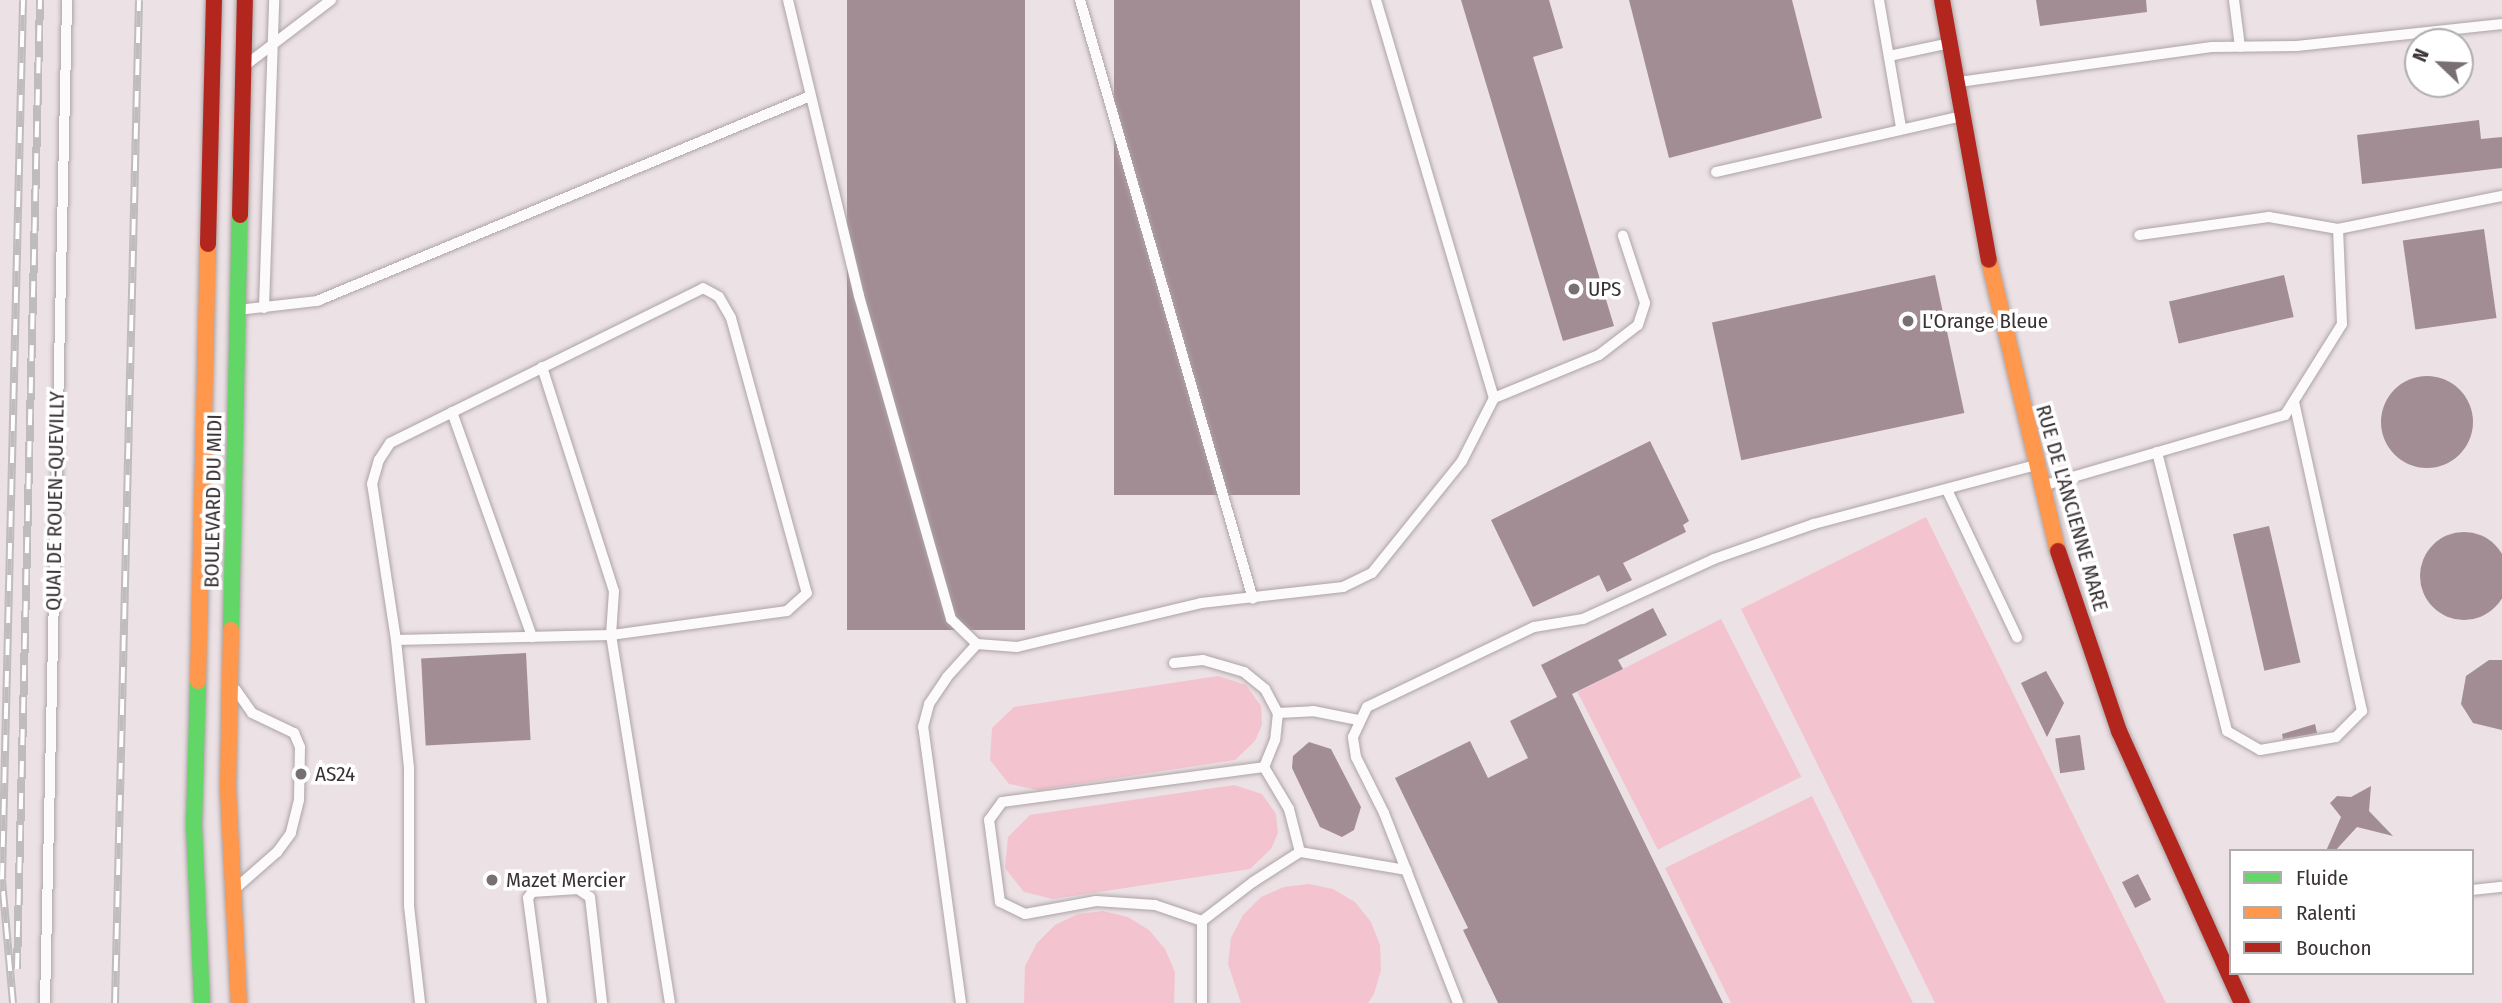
<!DOCTYPE html>
<style>
body{margin:0}
#map{position:relative;width:2502px;height:1003px;overflow:hidden;background:#ece1e4;font-family:"Fira Sans Condensed",sans-serif}
div>[style]{position:absolute}
.water>*{inset:0;background:#f3c4d0;transform-origin:0 0}
.building>*{inset:0;background:#a38d95;transform-origin:0 0}
.round{border-radius:50%}
.roads{filter:drop-shadow(0 0 2px #aca4a6) drop-shadow(0 0 2px #aca4a6)}
.lane>*{height:10px;margin:-5px;padding:0 5px;transform-origin:5px;border-radius:5px;background:#fcfafb}
.fast>*{height:16px;margin:-8px;padding:0 8px;transform-origin:8px;border-radius:8px;background:#63d668}
.slow>*{height:16px;margin:-8px;padding:0 8px;transform-origin:8px;border-radius:8px;background:#ff974d}
.jam>*{height:16px;margin:-8px;padding:0 8px;transform-origin:8px;border-radius:8px;background:#b3261e}
.rail>*{height:8px;margin-top:-4px;transform-origin:0;background:repeating-linear-gradient(90deg,#fff 0 16px,#c0bcbe 0 32px);box-sizing:border-box;border-block:2px solid #c0bcbe}
.dots>*{width:19px;height:19px;translate:-50% -50%;box-sizing:border-box;border:4px solid #fff;border-radius:50%}
span{translate:-50% -50%;white-space:nowrap;text-align:center;line-height:1.15;-webkit-text-stroke:7px #fff;paint-order:stroke}
.poi-label{font-size:21px;color:#3a3234}
.left{translate:0 -50%;text-align:left}
.street-label{font-size:21px;color:#3a3234}
.legend{position:absolute;left:2229px;top:849px;width:245px;height:126px;box-sizing:border-box;background:#fff;border:2px solid #b0adae;margin:0;padding:9px 12px;list-style:none;font-size:21px;color:#3a3234}
.legend li{display:flex;align-items:center;gap:14px;height:35px}
.legend b{width:35px;border:2px solid #b0adae}
.north{position:absolute;left:2404px;top:28px;width:70px;height:70px;box-sizing:border-box;background:#fff;border:2px solid #b0adae;border-radius:50%;rotate:293deg;font-size:19px;font-weight:700;line-height:28px;text-align:center;color:#3a3234}
.north::after{content:'';display:block;margin:auto;width:24px;height:32px;background:#786f72;clip-path:polygon(50% 0,100% 100%,50% 72%,0 100%)}
</style>
<div id="map">
<div class="water">
<div style="clip-path:polygon(1926px 517px,2166px 1003px,1935px 1003px,1741px 609px)"></div>
<div style="left:1721px;top:619px;width:177px;height:161px;rotate:63deg"></div>
<div style="clip-path:polygon(1218px 676px,1246px 685px,1261px 706px,1262px 725px,1255px 741px,1235px 760px,1038px 790px,1009px 784px,990px 760px,992px 728px,1014px 707px)"></div>
<div style="clip-path:polygon(1234px 785px,1262px 794px,1276px 814px,1278px 833px,1271px 849px,1250px 869px,1053px 899px,1024px 892px,1005px 868px,1008px 837px,1030px 815px)"></div>
<div style="clip-path:polygon(1812px 796px,1913px 1003px,1731px 1003px,1665px 868px)"></div>
<div style="clip-path:polygon(1309px 884px,1333px 889px,1355px 902px,1371px 922px,1380px 945px,1381px 970px,1374px 994px,1368px 1003px,1241px 1003px,1228px 964px,1231px 938px,1243px 915px,1261px 897px,1284px 887px)"></div>
<div style="clip-path:polygon(1103px 911px,1128px 917px,1149px 930px,1165px 949px,1175px 972px,1174px 1003px,1024px 1003px,1025px 966px,1037px 943px,1055px 925px,1078px 914px)"></div>
</div>
<div class="building">
<div style="left:847px;top:0;width:178px;height:630px"></div>
<div style="left:1114px;top:0;width:186px;height:495px"></div>
<div style="clip-path:polygon(1461px 0,1549px 0,1563px 48px,1533px 57px,1614px 326px,1563px 341px)"></div>
<div style="clip-path:polygon(1629px 0,1792px 0,1822px 118px,1669px 158px)"></div>
<div style="clip-path:polygon(2036px 0,2146px 0,2147px 12px,2040px 26px)"></div>
<div style="clip-path:polygon(2479px 120px,2481px 139px,2502px 137px,2502px 168px,2362px 184px,2357px 135px)"></div>
<div style="left:2484px;top:229px;width:90px;height:82px;rotate:82deg"></div>
<div style="left:1935px;top:275px;width:141px;height:228px;rotate:78deg"></div>
<div style="left:2284px;top:275px;width:43px;height:118px;rotate:77deg"></div>
<div class="round" style="left:2381px;top:376px;width:92px;height:92px"></div>
<div style="clip-path:polygon(1650px 441px,1689px 521px,1683px 525px,1686px 532px,1623px 563px,1632px 580px,1607px 592px,1599px 575px,1533px 607px,1491px 520px)"></div>
<div style="left:2269px;top:526px;width:140px;height:37px;rotate:77deg"></div>
<div class="round" style="left:2420px;top:532px;width:88px;height:88px"></div>
<div style="clip-path:polygon(1653px 608px,1667px 635px,1618px 660px,1623px 669px,1572px 694px,1723px 1003px,1498px 1003px,1463px 930px,1468px 928px,1395px 778px,1470px 741px,1488px 778px,1528px 758px,1510px 721px,1557px 697px,1541px 665px)"></div>
<div style="left:526px;top:653px;width:87px;height:105px;rotate:87deg"></div>
<div style="clip-path:polygon(2489px 660px,2502px 660px,2502px 730px,2473px 723px,2461px 704px,2466px 676px)"></div>
<div style="clip-path:polygon(2046px 671px,2064px 703px,2047px 737px,2021px 683px)"></div>
<div style="clip-path:polygon(2315px 724px,2317px 733px,2283px 739px,2282px 734px)"></div>
<div style="left:2080px;top:735px;width:35px;height:25px;rotate:82deg"></div>
<div style="clip-path:polygon(1309px 742px,1331px 749px,1361px 807px,1354px 830px,1342px 837px,1320px 827px,1292px 768px,1293px 756px)"></div>
<div style="clip-path:polygon(2371px 786px,2369px 811px,2393px 836px,2357px 827px,2335px 851px,2326px 851px,2341px 817px,2330px 803px,2337px 796px,2351px 797px)"></div>
<div style="left:2138px;top:874px;width:29px;height:18px;rotate:63deg"></div>
</div>
<div class="roads">
<div class="lane">
<div style="left:788px;top:0;width:304px;rotate:76.5deg"></div>
<div style="left:859px;top:296px;width:336px;rotate:74.1deg"></div>
<div style="left:951px;top:619px;width:36px;rotate:44deg"></div>
<div style="left:977px;top:644px;width:40px;rotate:4.3deg"></div>
<div style="left:1017px;top:647px;width:189px;rotate:-13.4deg"></div>
<div style="left:1201px;top:603px;width:143px;rotate:-6.4deg"></div>
<div style="left:1343px;top:587px;width:32px;rotate:-26deg"></div>
<div style="left:1372px;top:573px;width:144px;rotate:-51.2deg"></div>
<div style="left:1462px;top:461px;width:71px;rotate:-63.1deg"></div>
<div style="left:1494px;top:398px;width:113px;rotate:-22.3deg"></div>
<div style="left:1599px;top:355px;width:49px;rotate:-37.6deg"></div>
<div style="left:1638px;top:325px;width:23px;rotate:-72deg"></div>
<div style="left:1645px;top:303px;width:71px;rotate:-108.2deg"></div>
<div style="left:1080px;top:0;width:623px;rotate:73.89deg"></div>
<div style="left:1376px;top:0;width:415px;rotate:73.5deg"></div>
<div style="left:1879px;top:0;width:129px;rotate:80.2deg"></div>
<div style="left:2234px;top:0;width:47px;rotate:82.7deg"></div>
<div style="left:1889px;top:56px;width:62px;rotate:-12deg"></div>
<div style="left:247px;top:64px;width:106px;rotate:-37.3deg"></div>
<div style="left:1959px;top:82px;width:255px;rotate:-7.9deg"></div>
<div style="left:2212px;top:47px;width:85px;rotate:-0.7deg"></div>
<div style="left:2297px;top:46px;width:206px;rotate:-6.1deg"></div>
<div style="left:1716px;top:172px;width:249px;rotate:-12.8deg"></div>
<div style="left:2338px;top:229px;width:167px;rotate:-11.4deg"></div>
<div style="left:264px;top:308px;width:308px;rotate:-88.1deg"></div>
<div style="left:238px;top:310px;width:80px;rotate:-6.5deg"></div>
<div style="left:317px;top:301px;width:532px;rotate:-22.56deg"></div>
<div style="left:542px;top:367px;width:235px;rotate:72.2deg"></div>
<div style="left:614px;top:591px;width:44px;rotate:93.9deg"></div>
<div style="left:611px;top:635px;width:373px;rotate:80.9deg"></div>
<div style="left:452px;top:412px;width:239px;rotate:70.4deg"></div>
<div style="left:2157px;top:452px;width:288px;rotate:75.9deg"></div>
<div style="left:2227px;top:731px;width:38px;rotate:30deg"></div>
<div style="left:2260px;top:750px;width:77px;rotate:-9.7deg"></div>
<div style="left:2336px;top:737px;width:37px;rotate:-45deg"></div>
<div style="left:2362px;top:711px;width:316px;rotate:-102.4deg"></div>
<div style="left:2042px;top:486px;width:253px;rotate:-16.3deg"></div>
<div style="left:2285px;top:415px;width:107px;rotate:-57.9deg"></div>
<div style="left:2342px;top:324px;width:95px;rotate:-92.4deg"></div>
<div style="left:2338px;top:229px;width:70px;rotate:-170.1deg"></div>
<div style="left:2269px;top:217px;width:131px;rotate:172.1deg"></div>
<div style="left:1948px;top:492px;width:161px;rotate:64.6deg"></div>
<div style="left:396px;top:640px;width:158px;rotate:-98.7deg"></div>
<div style="left:372px;top:484px;width:25px;rotate:-74deg"></div>
<div style="left:379px;top:460px;width:20px;rotate:-57deg"></div>
<div style="left:390px;top:443px;width:349px;rotate:-26.3deg"></div>
<div style="left:703px;top:288px;width:18px;rotate:29deg"></div>
<div style="left:719px;top:297px;width:24px;rotate:60deg"></div>
<div style="left:731px;top:318px;width:285px;rotate:74.6deg"></div>
<div style="left:807px;top:593px;width:27px;rotate:138deg"></div>
<div style="left:787px;top:611px;width:178px;rotate:172.2deg"></div>
<div style="left:611px;top:635px;width:215px;rotate:178.7deg"></div>
<div style="left:396px;top:640px;width:129px;rotate:84.2deg"></div>
<div style="left:409px;top:768px;width:138px;rotate:90deg"></div>
<div style="left:409px;top:906px;width:98px;rotate:83.5deg"></div>
<div style="left:1174px;top:663px;width:29px;rotate:-6deg"></div>
<div style="left:1203px;top:660px;width:43px;rotate:16.3deg"></div>
<div style="left:1244px;top:672px;width:27px;rotate:39deg"></div>
<div style="left:1265px;top:689px;width:27px;rotate:62deg"></div>
<div style="left:1278px;top:713px;width:27px;rotate:96deg"></div>
<div style="left:1275px;top:740px;width:29px;rotate:112deg"></div>
<div style="left:236px;top:690px;width:28px;rotate:55deg"></div>
<div style="left:252px;top:713px;width:47px;rotate:25.5deg"></div>
<div style="left:294px;top:733px;width:15px;rotate:67deg"></div>
<div style="left:300px;top:747px;width:53px;rotate:91.1deg"></div>
<div style="left:299px;top:800px;width:34px;rotate:104deg"></div>
<div style="left:291px;top:833px;width:24px;rotate:126deg"></div>
<div style="left:277px;top:852px;width:53px;rotate:138.8deg"></div>
<div style="left:1278px;top:713px;width:35px;rotate:-3deg"></div>
<div style="left:1313px;top:711px;width:46px;rotate:11.3deg"></div>
<div style="left:2472px;top:890px;width:30px;rotate:-6deg"></div>
<div style="left:1202px;top:921px;width:50px;rotate:-161.2deg"></div>
<div style="left:1155px;top:905px;width:59px;rotate:-176.1deg"></div>
<div style="left:1096px;top:901px;width:72px;rotate:169.6deg"></div>
<div style="left:1025px;top:914px;width:28px;rotate:-154deg"></div>
<div style="left:1000px;top:902px;width:83px;rotate:-97.6deg"></div>
<div style="left:989px;top:820px;width:22px;rotate:-54deg"></div>
<div style="left:1002px;top:802px;width:264px;rotate:-7.6deg"></div>
<div style="left:1264px;top:767px;width:49px;rotate:59.2deg"></div>
<div style="left:1289px;top:809px;width:44px;rotate:75.7deg"></div>
<div style="left:45px;top:1003px;width:1003px;rotate:-88.74deg"></div>
<div style="left:542px;top:1003px;width:106px;rotate:-97.6deg"></div>
<div style="left:528px;top:898px;width:7px;rotate:-56deg"></div>
<div style="left:532px;top:892px;width:46px;rotate:-3.7deg"></div>
<div style="left:578px;top:889px;width:14px;rotate:34deg"></div>
<div style="left:590px;top:897px;width:107px;rotate:83.5deg"></div>
<div style="left:961px;top:1003px;width:279px;rotate:-97.8deg"></div>
<div style="left:923px;top:727px;width:24px;rotate:-75deg"></div>
<div style="left:929px;top:704px;width:32px;rotate:-56deg"></div>
<div style="left:947px;top:677px;width:45px;rotate:-47.7deg"></div>
<div style="left:1202px;top:1003px;width:82px;rotate:-90deg"></div>
<div style="left:1202px;top:921px;width:64px;rotate:-37.4deg"></div>
<div style="left:1253px;top:882px;width:56px;rotate:-32.6deg"></div>
<div style="left:1300px;top:852px;width:108px;rotate:9.6deg"></div>
<div style="left:1458px;top:1003px;width:204px;rotate:-111.3deg"></div>
<div style="left:1384px;top:813px;width:63px;rotate:-116.6deg"></div>
<div style="left:1356px;top:757px;width:20px;rotate:-99deg"></div>
<div style="left:1353px;top:737px;width:33px;rotate:-65deg"></div>
<div style="left:1367px;top:707px;width:185px;rotate:-25.6deg"></div>
<div style="left:1534px;top:627px;width:50px;rotate:-9.3deg"></div>
<div style="left:1583px;top:619px;width:144px;rotate:-24.6deg"></div>
<div style="left:1714px;top:559px;width:106px;rotate:-19.3deg"></div>
<div style="left:1814px;top:524px;width:230px;rotate:-14.9deg"></div>
</div>
<div class="fast">
<div style="left:231px;top:630px;width:415px;rotate:-88.8deg"></div>
<div style="left:198px;top:681px;width:145px;rotate:91.6deg"></div>
<div style="left:194px;top:826px;width:177px;rotate:87.4deg"></div>
</div>
<div class="slow">
<div style="left:1989px;top:260px;width:299px;rotate:76.7deg"></div>
<div style="left:231px;top:630px;width:158px;rotate:91.1deg"></div>
<div style="left:228px;top:788px;width:215px;rotate:87.1deg"></div>
<div style="left:198px;top:681px;width:437px;rotate:-88.7deg"></div>
</div>
<div class="jam">
<div style="left:1942px;top:0;width:264px;rotate:79.8deg"></div>
<div style="left:240px;top:215px;width:215px;rotate:-88.7deg"></div>
<div style="left:208px;top:244px;width:244px;rotate:-88.6deg"></div>
<div style="left:2058px;top:551px;width:190px;rotate:71.3deg"></div>
<div style="left:2119px;top:731px;width:299px;rotate:65.7deg"></div>
</div>
</div>
<div class="rail">
<div style="left:17px;top:969px;width:969px;rotate:-88.64deg"></div>
<div style="left:13px;top:1003px;width:124px;rotate:-95.1deg"></div>
<div style="left:2px;top:879px;width:879px;rotate:-88.63deg"></div>
<div style="left:115px;top:1003px;width:1003px;rotate:-88.63deg"></div>
</div>
<div class="dots">
<div style="left:1574px;top:289px;background:#786f72"></div>
<div style="left:1908px;top:321px;background:#786f72"></div>
<div style="left:301px;top:774px;background:#786f72"></div>
<div style="left:492px;top:880px;background:#786f72"></div>
</div>
<div class="poi-label">
<span class="left" style="left:1588px;top:289px">UPS</span>
<span class="left" style="left:1922px;top:321px">L'Orange Bleue</span>
<span class="left" style="left:315px;top:774px">AS24</span>
<span class="left" style="left:506px;top:880px">Mazet Mercier</span>
</div>
<div class="street-label">
<span style="left:55px;top:501px;rotate:-89deg">QUAI DE ROUEN-QUEVILLY</span>
<span style="left:213px;top:501px;rotate:-89deg">BOULEVARD DU MIDI</span>
<span style="left:2072px;top:508px;rotate:74deg">RUE DE L'ANCIENNE MARE</span>
</div>
<ul class="legend">
<li><b style="height:9px;background:#63d668"></b>Fluide</li>
<li><b style="height:9px;background:#ff974d"></b>Ralenti</li>
<li><b style="height:9px;background:#b3261e"></b>Bouchon</li>
</ul>
<div class="north">N</div>
</div>
